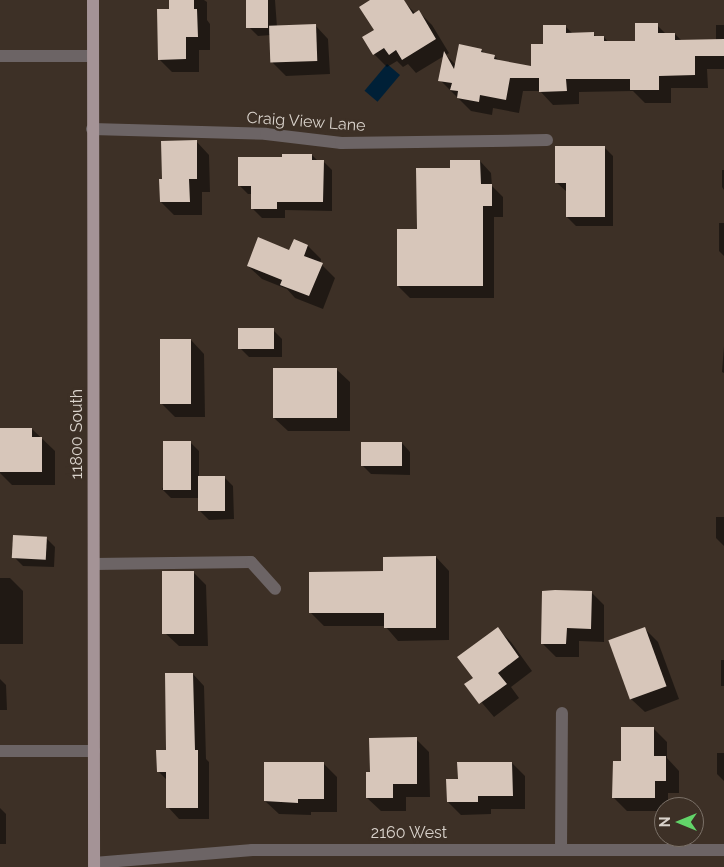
<!DOCTYPE html>
<style>
body{margin:0}
#map{position:relative;width:724px;height:867px;overflow:hidden;background:#3d3026;font-family:Raleway,sans-serif}
div>[style]{position:absolute}
.water>*{inset:0;background:#002037;transform-origin:0 0}
.shadow>*{inset:0;background:#0007;transform-origin:0 0}
.building>*{inset:0;background:#d7c6ba;transform-origin:0 0}
.minor>*{height:12px;margin:-6px;padding:0 6px;transform-origin:6px;border-radius:6px;background:#6c6465}
.major>*{height:12px;margin:-6px;padding:0 6px;transform-origin:6px;border-radius:6px;background:#a49396}
span{translate:-50% -50%;white-space:nowrap;text-align:center;line-height:1.15;-webkit-text-stroke:5px #3d3026;paint-order:stroke}
.street-label{font-size:16px;color:#d9d2cb}
.north{position:absolute;left:654px;top:797px;width:50px;height:50px;box-sizing:border-box;background:#3d3026;border:1px solid #7b7168;border-radius:50%;rotate:270deg;font-size:14px;font-weight:700;line-height:20px;text-align:center;color:#d9d2cb}
.north::after{content:'';display:block;margin:auto;width:18px;height:22px;background:#62d469;clip-path:polygon(50% 0,100% 100%,50% 72%,0 100%)}
</style>
<div id="map">
<div class="water">
<div style="left:387px;top:64px;width:17px;height:35px;rotate:40deg"></div>
</div>
<div class="shadow">
<div style="clip-path:polygon(170px 0,204px 0,207px 2px,207px 20px,210px 24px,210px 50px,199px 50px,199px 72px,172px 72px,159px 59px,171px 10px)"></div>
<div style="clip-path:polygon(247px 0,275px 0,277px 27px,315px 25px,328px 39px,330px 74px,286px 76px,273px 63px,271px 35px,258px 36px,249px 27px)"></div>
<div style="clip-path:polygon(373px 0,402px 0,416px 14px,419px 12px,432px 25px,449px 53px,446px 55px,456px 65px,481px 50px,485px 54px,494px 56px,500px 61px,532px 67px,545px 46px,565px 26px,573px 34px,593px 34px,597px 37px,604px 37px,609px 43px,637px 43px,657px 25px,666px 34px,675px 34px,682px 41px,716px 40px,716px 25px,724px 25px,724px 69px,707px 69px,708px 88px,671px 88px,671px 103px,645px 103px,633px 91px,579px 92px,579px 104px,553px 105px,540px 91px,523px 91px,519px 113px,493px 108px,492px 115px,471px 111px,440px 80px,444px 56px,416px 73px,408px 64px,403px 67px,397px 61px,387px 67px,374px 54px,376px 31px)"></div>
<div style="clip-path:polygon(196px 141px,209px 155px,210px 192px,202px 192px,202px 215px,174px 215px,161px 202px,163px 180px)"></div>
<div style="clip-path:polygon(604px 147px,613px 156px,613px 226px,576px 226px,567px 217px,567px 192px,557px 183px)"></div>
<div style="clip-path:polygon(312px 155px,318px 161px,323px 161px,332px 170px,332px 211px,285px 210px,285px 218px,262px 218px,253px 209px,253px 194px,248px 194px,239px 185px,283px 158px)"></div>
<div style="clip-path:polygon(480px 161px,491px 173px,492px 186px,503px 197px,503px 217px,494px 217px,494px 298px,410px 298px,398px 286px,418px 230px)"></div>
<div style="clip-path:polygon(722px 170px,724px 170px,724px 190px,722px 187px)"></div>
<div style="clip-path:polygon(719px 223px,724px 223px,724px 256px,719px 251px)"></div>
<div style="clip-path:polygon(294px 241px,308px 246px,321px 259px,320px 263px,335px 278px,323px 309px,295px 298px,287px 289px,262px 279px,248px 266px,290px 252px)"></div>
<div style="clip-path:polygon(273px 330px,282px 339px,282px 357px,249px 357px,240px 348px)"></div>
<div style="clip-path:polygon(191px 340px,204px 354px,205px 417px,175px 417px,162px 404px)"></div>
<div style="clip-path:polygon(724px 346px,724px 373px,722px 372px)"></div>
<div style="clip-path:polygon(336px 369px,350px 382px,350px 431px,288px 431px,274px 418px)"></div>
<div style="clip-path:polygon(32px 429px,55px 451px,55px 485px,12px 485px,0 473px,0 430px)"></div>
<div style="clip-path:polygon(190px 442px,199px 451px,199px 478px,224px 477px,233px 486px,234px 519px,209px 520px,200px 511px,200px 498px,171px 498px,162px 489px)"></div>
<div style="clip-path:polygon(402px 443px,410px 452px,410px 475px,371px 474px,362px 465px)"></div>
<div style="clip-path:polygon(716px 517px,724px 517px,724px 546px,716px 538px)"></div>
<div style="clip-path:polygon(46px 538px,55px 547px,54px 567px,23px 566px,14px 557px)"></div>
<div style="clip-path:polygon(436px 557px,449px 571px,449px 640px,398px 641px,385px 626px,324px 626px,311px 613px,385px 573px)"></div>
<div style="clip-path:polygon(193px 572px,206px 585px,208px 646px,179px 646px,165px 633px)"></div>
<div style="clip-path:polygon(0 578px,10px 578px,23px 591px,23px 644px,0 644px)"></div>
<div style="clip-path:polygon(591px 592px,604px 605px,604px 642px,579px 641px,579px 657px,556px 657px,542px 643px)"></div>
<div style="clip-path:polygon(497px 628px,511px 642px,532px 671px,511px 687px,519px 698px,494px 717px,466px 684px,474px 678px)"></div>
<div style="clip-path:polygon(644px 628px,658px 642px,679px 699px,645px 712px,631px 699px,610px 641px)"></div>
<div style="left:721px;top:660px;width:3px;height:26px"></div>
<div style="clip-path:polygon(193px 674px,204px 686px,206px 759px,209px 762px,209px 819px,179px 819px,168px 807px,168px 781px,158px 771px,167px 751px)"></div>
<div style="clip-path:polygon(0 679px,6px 685px,7px 710px,0 710px)"></div>
<div style="clip-path:polygon(653px 728px,667px 742px,667px 758px,679px 771px,679px 793px,668px 793px,668px 807px,664px 807px,664px 811px,627px 811px,614px 798px,622px 762px)"></div>
<div style="clip-path:polygon(416px 739px,429px 752px,430px 797px,406px 797px,406px 811px,381px 811px,367px 798px,371px 773px)"></div>
<div style="clip-path:polygon(717px 753px,724px 753px,724px 781px,717px 774px)"></div>
<div style="clip-path:polygon(512px 763px,525px 776px,525px 809px,491px 809px,491px 814px,461px 815px,448px 802px,459px 780px)"></div>
<div style="clip-path:polygon(324px 764px,337px 777px,337px 812px,311px 812px,311px 815px,279px 814px,265px 801px)"></div>
<div style="clip-path:polygon(0 808px,6px 814px,6px 844px,0 844px)"></div>
</div>
<div class="building">
<div style="clip-path:polygon(169px 0,194px 0,194px 9px,197px 9px,198px 37px,186px 37px,186px 59px,158px 60px,157px 9px,169px 9px)"></div>
<div style="left:246px;top:0;width:22px;height:28px"></div>
<div style="clip-path:polygon(370px 0,404px 0,413px 14px,419px 10px,436px 39px,402px 60px,396px 50px,389px 55px,384px 48px,373px 55px,362px 37px,374px 30px,359px 7px)"></div>
<div style="clip-path:polygon(635px 23px,658px 23px,658px 33px,675px 33px,675px 40px,724px 39px,724px 56px,695px 56px,695px 75px,659px 76px,659px 90px,630px 90px,630px 79px,566px 79px,567px 91px,539px 92px,539px 78px,510px 78px,506px 100px,480px 95px,479px 102px,457px 98px,458px 91px,450px 90px,452px 83px,438px 81px,444px 51px,454px 69px,459px 44px,482px 49px,481px 52px,495px 55px,494px 59px,531px 66px,531px 44px,543px 44px,543px 25px,566px 25px,566px 33px,594px 32px,594px 36px,604px 36px,604px 41px,635px 41px)"></div>
<div style="left:316px;top:24px;width:37px;height:47px;rotate:88deg"></div>
<div style="clip-path:polygon(197px 140px,197px 179px,189px 179px,190px 202px,160px 202px,159px 179px,162px 179px,161px 141px)"></div>
<div style="clip-path:polygon(555px 146px,605px 146px,605px 217px,566px 217px,566px 183px,555px 183px)"></div>
<div style="clip-path:polygon(282px 154px,312px 154px,312px 160px,324px 160px,323px 202px,277px 202px,277px 209px,251px 209px,251px 186px,238px 186px,238px 157px,282px 157px)"></div>
<div style="clip-path:polygon(450px 160px,480px 160px,481px 184px,492px 184px,492px 206px,483px 206px,483px 286px,397px 286px,397px 229px,417px 229px,416px 168px,450px 168px)"></div>
<div style="clip-path:polygon(258px 237px,289px 250px,294px 239px,308px 245px,304px 256px,323px 263px,309px 296px,280px 285px,282px 280px,247px 266px)"></div>
<div style="left:274px;top:328px;width:21px;height:36px;rotate:90deg"></div>
<div style="left:160px;top:339px;width:31px;height:65px"></div>
<div style="left:273px;top:368px;width:64px;height:50px"></div>
<div style="clip-path:polygon(0 428px,32px 428px,32px 437px,42px 437px,42px 472px,0 472px)"></div>
<div style="left:163px;top:441px;width:28px;height:49px"></div>
<div style="left:361px;top:442px;width:41px;height:24px"></div>
<div style="left:198px;top:476px;width:27px;height:35px"></div>
<div style="left:13px;top:535px;width:34px;height:23px;rotate:3deg"></div>
<div style="clip-path:polygon(436px 556px,436px 628px,384px 628px,384px 613px,309px 613px,309px 572px,383px 571px,383px 557px)"></div>
<div style="left:162px;top:571px;width:32px;height:63px"></div>
<div style="clip-path:polygon(555px 590px,592px 591px,591px 629px,567px 628px,566px 644px,541px 644px,542px 591px)"></div>
<div style="clip-path:polygon(498px 627px,519px 657px,498px 673px,507px 684px,479px 704px,464px 684px,473px 678px,457px 657px)"></div>
<div style="left:645px;top:627px;width:63px;height:39px;rotate:70deg"></div>
<div style="clip-path:polygon(165px 673px,193px 673px,195px 750px,198px 750px,198px 808px,166px 808px,166px 772px,157px 772px,156px 750px,166px 750px)"></div>
<div style="clip-path:polygon(621px 727px,654px 727px,654px 756px,666px 756px,666px 781px,655px 781px,655px 798px,612px 798px,613px 761px,621px 761px)"></div>
<div style="clip-path:polygon(417px 737px,417px 784px,393px 784px,393px 798px,366px 798px,366px 772px,370px 772px,369px 738px)"></div>
<div style="clip-path:polygon(264px 762px,324px 762px,324px 799px,298px 799px,298px 803px,264px 801px)"></div>
<div style="clip-path:polygon(457px 762px,512px 762px,513px 796px,478px 796px,478px 802px,447px 802px,446px 779px,458px 779px)"></div>
</div>
<div class="minor">
<div style="left:0;top:56px;width:92px"></div>
<div style="left:92px;top:129px;width:174px;rotate:1.6deg"></div>
<div style="left:266px;top:134px;width:76px;rotate:6.8deg"></div>
<div style="left:341px;top:143px;width:206px;rotate:-0.8deg"></div>
<div style="left:94px;top:564px;width:157px;rotate:-0.7deg"></div>
<div style="left:251px;top:562px;width:36px;rotate:48deg"></div>
<div style="left:0;top:751px;width:94px"></div>
<div style="left:561px;top:850px;width:137px;rotate:-89.6deg"></div>
<div style="left:94px;top:863px;width:159px;rotate:-4.7deg"></div>
<div style="left:252px;top:850px;width:472px"></div>
</div>
<div class="major">
<div style="left:93px;top:0;width:867px;rotate:89.93deg"></div>
</div>
<div class="street-label">
<span style="left:306px;top:122px;rotate:4deg">Craig View Lane</span>
<span style="left:77px;top:434px;rotate:-90deg">11800 South</span>
<span style="left:409px;top:833px">2160 West</span>
</div>
<div class="north">N</div>
</div>
